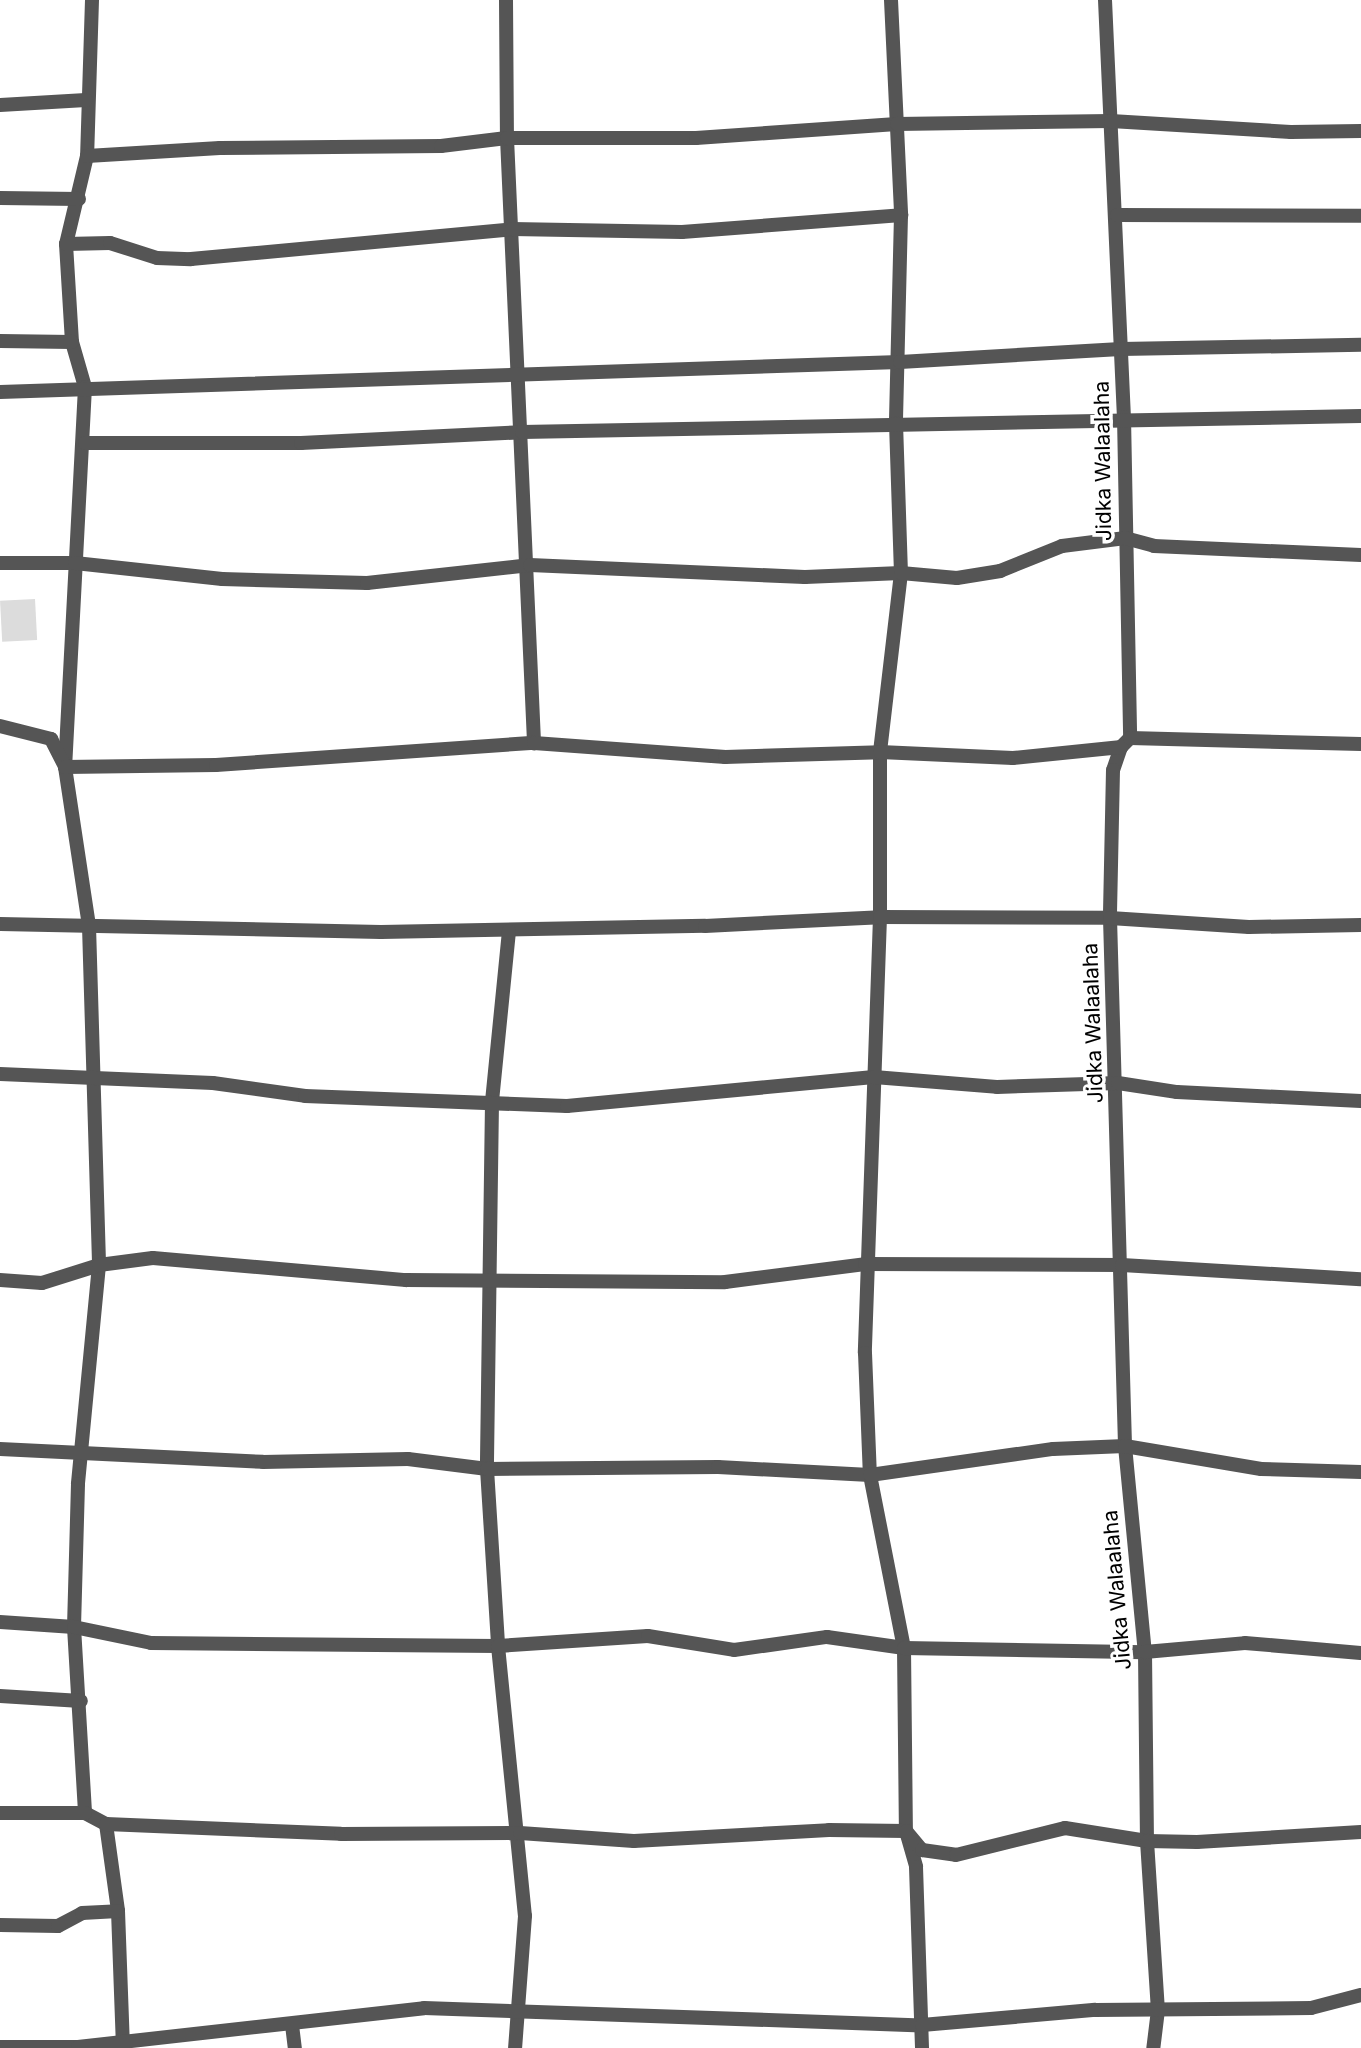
<!DOCTYPE html>
<style>
body{margin:0}
#map{position:relative;width:1361px;height:2048px;overflow:hidden;background:#fff;font-family:Inter,sans-serif}
div>[style]{position:absolute}
.green>*{inset:0;background:#dcdcdc;transform-origin:0 0}
.street>*{height:14px;margin:-7px;padding:0 7px;transform-origin:7px;border-radius:7px;background:#555}
span{translate:-50% -50%;white-space:nowrap;text-align:center;line-height:1.15;-webkit-text-stroke:7px #fff;paint-order:stroke}
.street-label{font-size:21px;color:#000}
</style>
<div id="map">
<div class="green">
<div style="left:35px;top:599px;width:41px;height:35px;rotate:87deg"></div>
</div>
<div class="street">
<div style="left:92px;top:0;width:156px;rotate:91.8deg"></div>
<div style="left:87px;top:156px;width:90px;rotate:103.4deg"></div>
<div style="left:66px;top:244px;width:98px;rotate:86.5deg"></div>
<div style="left:72px;top:342px;width:47px;rotate:73.9deg"></div>
<div style="left:85px;top:387px;width:381px;rotate:93deg"></div>
<div style="left:65px;top:767px;width:161px;rotate:81.4deg"></div>
<div style="left:89px;top:926px;width:339px;rotate:88.3deg"></div>
<div style="left:99px;top:1265px;width:220px;rotate:95.5deg"></div>
<div style="left:78px;top:1484px;width:143px;rotate:91.6deg"></div>
<div style="left:74px;top:1627px;width:186px;rotate:86.6deg"></div>
<div style="left:85px;top:1813px;width:24px;rotate:28deg"></div>
<div style="left:106px;top:1824px;width:88px;rotate:82.1deg"></div>
<div style="left:118px;top:1911px;width:137px;rotate:87.9deg"></div>
<div style="left:506px;top:0;width:138px;rotate:89.6deg"></div>
<div style="left:507px;top:138px;width:606px;rotate:87.44deg"></div>
<div style="left:891px;top:0;width:215px;rotate:87.3deg"></div>
<div style="left:901px;top:215px;width:208px;rotate:91.4deg"></div>
<div style="left:896px;top:423px;width:150px;rotate:88.1deg"></div>
<div style="left:901px;top:573px;width:180px;rotate:96.7deg"></div>
<div style="left:880px;top:752px;width:165px;rotate:90deg"></div>
<div style="left:880px;top:917px;width:436px;rotate:92deg"></div>
<div style="left:865px;top:1353px;width:122px;rotate:87.7deg"></div>
<div style="left:870px;top:1475px;width:176px;rotate:78.9deg"></div>
<div style="left:904px;top:1648px;width:183px;rotate:89.4deg"></div>
<div style="left:906px;top:1831px;width:37px;rotate:74deg"></div>
<div style="left:916px;top:1867px;width:181px;rotate:88.1deg"></div>
<div style="left:1105px;top:0;width:417px;rotate:87.4deg"></div>
<div style="left:1124px;top:417px;width:321px;rotate:88.9deg"></div>
<div style="left:1130px;top:738px;width:13px;rotate:135deg"></div>
<div style="left:1121px;top:747px;width:24px;rotate:109deg"></div>
<div style="left:1113px;top:770px;width:148px;rotate:91.2deg"></div>
<div style="left:1110px;top:918px;width:528px;rotate:88.37deg"></div>
<div style="left:1125px;top:1446px;width:207px;rotate:84.5deg"></div>
<div style="left:1145px;top:1652px;width:189px;rotate:89.4deg"></div>
<div style="left:1147px;top:1841px;width:169px;rotate:86.3deg"></div>
<div style="left:1158px;top:2010px;width:38px;rotate:97deg"></div>
<div style="left:0;top:105px;width:86px;rotate:-3.3deg"></div>
<div style="left:87px;top:156px;width:133px;rotate:-3.4deg"></div>
<div style="left:220px;top:148px;width:221px;rotate:-0.5deg"></div>
<div style="left:441px;top:146px;width:66px;rotate:-6.9deg"></div>
<div style="left:507px;top:138px;width:189px"></div>
<div style="left:696px;top:138px;width:201px;rotate:-4deg"></div>
<div style="left:897px;top:124px;width:214px;rotate:-0.8deg"></div>
<div style="left:1111px;top:121px;width:180px;rotate:3.5deg"></div>
<div style="left:1291px;top:132px;width:70px;rotate:-0.8deg"></div>
<div style="left:0;top:198px;width:79px;rotate:0.7deg"></div>
<div style="left:1117px;top:215px;width:244px;rotate:0.2deg"></div>
<div style="left:66px;top:244px;width:44px;rotate:-1.3deg"></div>
<div style="left:110px;top:243px;width:49px;rotate:17.7deg"></div>
<div style="left:157px;top:258px;width:34px;rotate:2deg"></div>
<div style="left:191px;top:259px;width:322px;rotate:-5.3deg"></div>
<div style="left:512px;top:229px;width:170px;rotate:1deg"></div>
<div style="left:682px;top:232px;width:220px;rotate:-4.4deg"></div>
<div style="left:0;top:341px;width:72px;rotate:0.8deg"></div>
<div style="left:0;top:392px;width:900px;rotate:-1.91deg"></div>
<div style="left:900px;top:362px;width:221px;rotate:-3.4deg"></div>
<div style="left:1121px;top:349px;width:240px;rotate:-1deg"></div>
<div style="left:85px;top:443px;width:216px"></div>
<div style="left:301px;top:443px;width:221px;rotate:-2.8deg"></div>
<div style="left:522px;top:432px;width:839px;rotate:-1.09deg"></div>
<div style="left:0;top:563px;width:75px"></div>
<div style="left:75px;top:563px;width:148px;rotate:6.2deg"></div>
<div style="left:222px;top:579px;width:145px;rotate:1.6deg"></div>
<div style="left:367px;top:583px;width:164px;rotate:-6.3deg"></div>
<div style="left:530px;top:565px;width:275px;rotate:2.5deg"></div>
<div style="left:805px;top:577px;width:96px;rotate:-2.4deg"></div>
<div style="left:901px;top:573px;width:56px;rotate:5.1deg"></div>
<div style="left:957px;top:578px;width:44px;rotate:-9.2deg"></div>
<div style="left:1000px;top:571px;width:67px;rotate:-22deg"></div>
<div style="left:1062px;top:546px;width:64px;rotate:-7.2deg"></div>
<div style="left:1125px;top:538px;width:30px;rotate:15deg"></div>
<div style="left:1154px;top:546px;width:207px;rotate:2.5deg"></div>
<div style="left:0;top:726px;width:53px;rotate:14.3deg"></div>
<div style="left:51px;top:739px;width:31px;rotate:63deg"></div>
<div style="left:65px;top:767px;width:151px;rotate:-0.8deg"></div>
<div style="left:216px;top:765px;width:319px;rotate:-4deg"></div>
<div style="left:534px;top:743px;width:192px;rotate:4.2deg"></div>
<div style="left:725px;top:757px;width:155px;rotate:-1.8deg"></div>
<div style="left:880px;top:752px;width:133px;rotate:2.6deg"></div>
<div style="left:1013px;top:758px;width:109px;rotate:-5.8deg"></div>
<div style="left:1130px;top:738px;width:231px;rotate:1.5deg"></div>
<div style="left:0;top:924px;width:381px;rotate:1.2deg"></div>
<div style="left:381px;top:932px;width:324px;rotate:-1.1deg"></div>
<div style="left:705px;top:926px;width:175px;rotate:-2.9deg"></div>
<div style="left:880px;top:917px;width:230px;rotate:0.2deg"></div>
<div style="left:1110px;top:918px;width:139px;rotate:3.7deg"></div>
<div style="left:1249px;top:927px;width:112px;rotate:-1deg"></div>
<div style="left:509px;top:931px;width:172px;rotate:95.7deg"></div>
<div style="left:492px;top:1102px;width:367px;rotate:90.8deg"></div>
<div style="left:487px;top:1469px;width:177px;rotate:86.4deg"></div>
<div style="left:498px;top:1646px;width:271px;rotate:84.3deg"></div>
<div style="left:525px;top:1916px;width:132px;rotate:94.3deg"></div>
<div style="left:0;top:1074px;width:213px;rotate:2.4deg"></div>
<div style="left:213px;top:1083px;width:93px;rotate:8deg"></div>
<div style="left:305px;top:1096px;width:262px;rotate:2.2deg"></div>
<div style="left:567px;top:1106px;width:308px;rotate:-5.4deg"></div>
<div style="left:874px;top:1077px;width:123px;rotate:4.6deg"></div>
<div style="left:997px;top:1087px;width:121px;rotate:-1.9deg"></div>
<div style="left:1118px;top:1083px;width:60px;rotate:8.7deg"></div>
<div style="left:1177px;top:1092px;width:184px;rotate:2.8deg"></div>
<div style="left:0;top:1280px;width:42px;rotate:4.1deg"></div>
<div style="left:42px;top:1283px;width:60px;rotate:-17.5deg"></div>
<div style="left:99px;top:1265px;width:54px;rotate:-7.4deg"></div>
<div style="left:153px;top:1258px;width:254px;rotate:5deg"></div>
<div style="left:406px;top:1280px;width:319px;rotate:0.4deg"></div>
<div style="left:725px;top:1282px;width:141px;rotate:-7.3deg"></div>
<div style="left:865px;top:1264px;width:257px;rotate:0.2deg"></div>
<div style="left:1122px;top:1265px;width:239px;rotate:3.4deg"></div>
<div style="left:0;top:1449px;width:263px;rotate:2.8deg"></div>
<div style="left:263px;top:1462px;width:145px;rotate:-1.2deg"></div>
<div style="left:408px;top:1459px;width:80px;rotate:7.2deg"></div>
<div style="left:487px;top:1469px;width:231px;rotate:-0.5deg"></div>
<div style="left:718px;top:1467px;width:152px;rotate:3deg"></div>
<div style="left:870px;top:1475px;width:185px;rotate:-8.1deg"></div>
<div style="left:1053px;top:1449px;width:72px;rotate:-2.4deg"></div>
<div style="left:1125px;top:1446px;width:138px;rotate:9.6deg"></div>
<div style="left:1261px;top:1469px;width:100px;rotate:1.7deg"></div>
<div style="left:0;top:1622px;width:74px;rotate:3.9deg"></div>
<div style="left:74px;top:1627px;width:79px;rotate:11.7deg"></div>
<div style="left:151px;top:1643px;width:347px;rotate:0.5deg"></div>
<div style="left:498px;top:1646px;width:150px;rotate:-3.8deg"></div>
<div style="left:648px;top:1636px;width:87px;rotate:9.2deg"></div>
<div style="left:734px;top:1650px;width:94px;rotate:-8deg"></div>
<div style="left:827px;top:1637px;width:78px;rotate:8.1deg"></div>
<div style="left:904px;top:1648px;width:241px;rotate:1deg"></div>
<div style="left:1145px;top:1652px;width:100px;rotate:-5.1deg"></div>
<div style="left:1245px;top:1643px;width:116px;rotate:4.9deg"></div>
<div style="left:0;top:1696px;width:81px;rotate:3.5deg"></div>
<div style="left:0;top:1813px;width:85px"></div>
<div style="left:106px;top:1824px;width:235px;rotate:2.4deg"></div>
<div style="left:341px;top:1834px;width:179px;rotate:-0.3deg"></div>
<div style="left:520px;top:1833px;width:114px;rotate:4deg"></div>
<div style="left:634px;top:1841px;width:195px;rotate:-3.2deg"></div>
<div style="left:829px;top:1830px;width:77px;rotate:0.7deg"></div>
<div style="left:906px;top:1831px;width:25px;rotate:50deg"></div>
<div style="left:922px;top:1850px;width:34px;rotate:8deg"></div>
<div style="left:956px;top:1855px;width:112px;rotate:-13.9deg"></div>
<div style="left:1065px;top:1828px;width:83px;rotate:9deg"></div>
<div style="left:1147px;top:1841px;width:50px;rotate:1.1deg"></div>
<div style="left:1197px;top:1842px;width:164px;rotate:-3.5deg"></div>
<div style="left:0;top:1925px;width:58px;rotate:1deg"></div>
<div style="left:58px;top:1926px;width:27px;rotate:-28deg"></div>
<div style="left:82px;top:1913px;width:36px;rotate:-3deg"></div>
<div style="left:292px;top:2025px;width:23px;rotate:83deg"></div>
<div style="left:0;top:2047px;width:78px"></div>
<div style="left:78px;top:2047px;width:348px;rotate:-6.4deg"></div>
<div style="left:424px;top:2008px;width:498px;rotate:2deg"></div>
<div style="left:922px;top:2025px;width:174px;rotate:-5deg"></div>
<div style="left:1095px;top:2010px;width:216px;rotate:-0.5deg"></div>
<div style="left:1311px;top:2008px;width:52px;rotate:-14.6deg"></div>
</div>
<div class="street-label">
<span style="left:1103px;top:461px;rotate:-91deg">Jidka Walaalaha</span>
<span style="left:1093px;top:1023px;rotate:-92deg">Jidka Walaalaha</span>
<span style="left:1117px;top:1590px;rotate:-95deg">Jidka Walaalaha</span>
</div>
</div>
